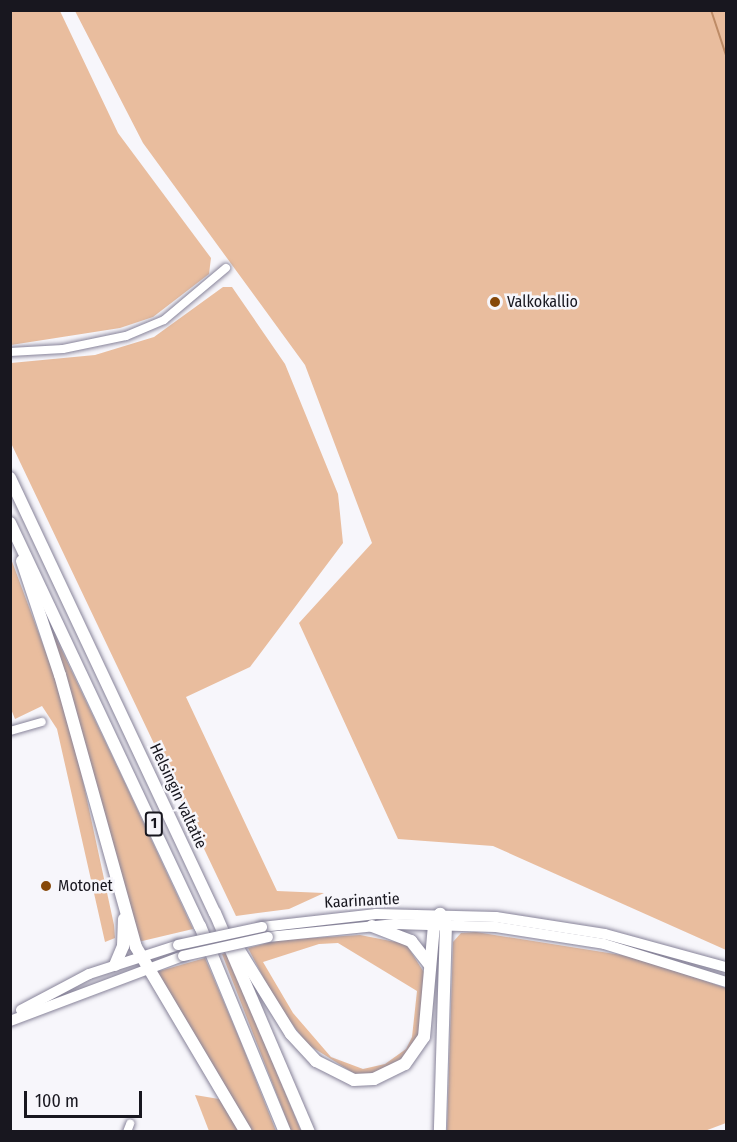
<!DOCTYPE html>
<style>
body{margin:0}
#map{position:relative;width:737px;height:1142px;overflow:hidden;background:#f7f6fb;font-family:"Fira Sans Condensed",sans-serif}
div>[style]{position:absolute}
.green>*{inset:0;background:#e9bd9e}
.stream>*{height:2px;margin:-1px;padding:0 1px;transform-origin:1px;border-radius:1px;background:#bd8b66}
.roads{filter:drop-shadow(0 0 2px #878399) drop-shadow(0 0 2px #878399)}
.minor>*{height:8px;margin:-4px;padding:0 4px;transform-origin:4px;border-radius:4px;background:#fff}
.major>*{height:10px;margin:-5px;padding:0 5px;transform-origin:5px;border-radius:5px;background:#fff}
.highway>*{height:12px;margin:-6px;padding:0 6px;transform-origin:6px;border-radius:6px;background:#fff}
.bridges{filter:drop-shadow(0 0 2px #878399) drop-shadow(0 0 2px #878399)}
.major-bridge>*{height:10px;margin:-5px;padding:0 5px;transform-origin:5px;border-radius:5px;background:#fff}
.dots>*{width:16px;height:16px;translate:-50% -50%;box-sizing:border-box;border:3px solid #f7f6fb;border-radius:50%}
span{translate:-50% -50%;white-space:nowrap;text-align:center;line-height:1.15;-webkit-text-stroke:5px #f7f6fb;paint-order:stroke}
.shield-label span{padding:2px 4px;background:#f7f6fb;border:2px solid;border-radius:4px;-webkit-text-stroke-width:0}
.shield-label{font-size:15px;color:#18171f;font-weight:700}
.poi-label{font-size:16px;color:#18171f}
.left{translate:0 -50%;text-align:left}
.street-label{font-size:16px;color:#18171f}
.frame{position:absolute;inset:0;border:12px solid #18171f;pointer-events:none}
.scale{position:absolute;left:24px;top:1091px;width:118px;height:27px;box-sizing:border-box;border:3px solid #18171f;border-top:0;padding-left:8px;font-size:18px;line-height:21px;white-space:nowrap;color:#18171f;-webkit-text-stroke:4px #f7f6fb;paint-order:stroke}
</style>
<div id="map">
<div class="green">
<div style="clip-path:polygon(11px 10px,60px 11px,118px 133px,211px 258px,209px 274px,153px 317px,120px 328px,11px 345px)"></div>
<div style="clip-path:polygon(75px 11px,726px 11px,726px 950px,493px 846px,398px 839px,299px 623px,372px 543px,305px 365px,143px 143px)"></div>
<div style="clip-path:polygon(223px 287px,232px 287px,285px 364px,338px 494px,343px 543px,250px 667px,186px 697px,277px 891px,324px 893px,289px 909px,236px 916px,10px 441px,11px 363px,95px 355px,154px 337px)"></div>
<div style="clip-path:polygon(10px 556px,58px 685px,78px 758px,114px 925px,115px 938px,105px 942px,57px 729px,42px 706px,15px 719px,11px 709px)"></div>
<div style="clip-path:polygon(44px 613px,123px 779px,193px 929px,138px 942px)"></div>
<div style="clip-path:polygon(476px 932px,634px 957px,726px 988px,726px 1123px,702px 1132px,447px 1132px,453px 942px,461px 933px)"></div>
<div style="clip-path:polygon(evenodd,360px 935px,406px 944px,427px 977px,418px 1036px,402px 1061px,375px 1074px,355px 1074px,307px 1044px,276px 1002px,248px 948px,279px 940px,360px 935px,338px 943px,417px 991px,412px 1037px,406px 1049px,385px 1064px,363px 1069px,331px 1057px,293px 1013px,263px 962px,319px 944px,338px 943px)"></div>
<div style="clip-path:polygon(227px 953px,287px 1097px,301px 1131px,291px 1131px,222px 954px)"></div>
<div style="clip-path:polygon(205px 958px,240px 1040px,276px 1131px,251px 1131px,156px 972px)"></div>
<div style="clip-path:polygon(195px 1095px,219px 1099px,239px 1131px,209px 1131px)"></div>
</div>
<div class="stream">
<div style="left:711px;top:10px;width:47px;rotate:71.6deg"></div>
</div>
<div class="roads">
<div class="minor">
<div style="left:10px;top:352px;width:53px;rotate:-3.2deg"></div>
<div style="left:63px;top:349px;width:64px;rotate:-11.7deg"></div>
<div style="left:126px;top:336px;width:41px;rotate:-22.8deg"></div>
<div style="left:164px;top:320px;width:81px;rotate:-40deg"></div>
<div style="left:10px;top:731px;width:33px;rotate:-16deg"></div>
<div style="left:127px;top:1132px;width:9px;rotate:-69deg"></div>
</div>
<div class="major">
<div style="left:262px;top:927px;width:115px;rotate:-6.5deg"></div>
<div style="left:376px;top:914px;width:120px;rotate:1.4deg"></div>
<div style="left:496px;top:917px;width:110px;rotate:8.9deg"></div>
<div style="left:605px;top:934px;width:125px;rotate:15.3deg"></div>
<div style="left:268px;top:937px;width:128px;rotate:-5.8deg"></div>
<div style="left:395px;top:924px;width:101px;rotate:1.7deg"></div>
<div style="left:496px;top:927px;width:109px;rotate:8.9deg"></div>
<div style="left:604px;top:944px;width:128px;rotate:17.3deg"></div>
<div style="left:21px;top:1010px;width:77px;rotate:-27.9deg"></div>
<div style="left:89px;top:974px;width:94px;rotate:-18deg"></div>
<div style="left:10px;top:1021px;width:185px;rotate:-20.6deg"></div>
</div>
<div class="highway">
<div style="left:10px;top:478px;width:481px;rotate:64.8deg"></div>
<div style="left:215px;top:913px;width:238px;rotate:66.8deg"></div>
<div style="left:10px;top:523px;width:446px;rotate:64.8deg"></div>
<div style="left:200px;top:926px;width:223px;rotate:67.6deg"></div>
<div style="left:22px;top:561px;width:120px;rotate:71.6deg"></div>
<div style="left:60px;top:675px;width:282px;rotate:74.4deg"></div>
<div style="left:136px;top:947px;width:215px;rotate:59.3deg"></div>
<div style="left:372px;top:926px;width:42px;rotate:21deg"></div>
<div style="left:411px;top:941px;width:31px;rotate:52deg"></div>
<div style="left:237px;top:947px;width:102px;rotate:58.2deg"></div>
<div style="left:291px;top:1034px;width:37px;rotate:47deg"></div>
<div style="left:316px;top:1061px;width:42px;rotate:26.6deg"></div>
<div style="left:354px;top:1080px;width:20px;rotate:-3deg"></div>
<div style="left:374px;top:1079px;width:34px;rotate:-26deg"></div>
<div style="left:405px;top:1064px;width:33px;rotate:-55deg"></div>
<div style="left:424px;top:1037px;width:113px;rotate:-84.9deg"></div>
<div style="left:434px;top:924px;width:12px;rotate:-59deg"></div>
<div style="left:440px;top:914px;width:12px;rotate:59deg"></div>
<div style="left:446px;top:924px;width:208px;rotate:91.7deg"></div>
<div style="left:115px;top:965px;width:21px;rotate:-67deg"></div>
<div style="left:123px;top:946px;width:27px;rotate:-88deg"></div>
</div>
</div>
<div class="bridges">
<div class="major-bridge">
<div style="left:178px;top:945px;width:86px;rotate:-12.1deg"></div>
<div style="left:183px;top:956px;width:87px;rotate:-12.6deg"></div>
</div>
</div>
<div class="dots">
<div style="left:495px;top:302px;background:#864809"></div>
<div style="left:46px;top:886px;background:#864809"></div>
</div>
<div class="shield-label">
<span style="left:154px;top:824px">1</span>
</div>
<div class="poi-label">
<span class="left" style="left:507px;top:302px">Valkokallio</span>
<span class="left" style="left:58px;top:886px">Motonet</span>
</div>
<div class="street-label">
<span style="left:178px;top:796px;rotate:65deg">Helsingin valtatie</span>
<span style="left:362px;top:901px;rotate:-3deg">Kaarinantie</span>
</div>
<div class="frame"></div>
<div class="scale">100 m</div>
</div>
